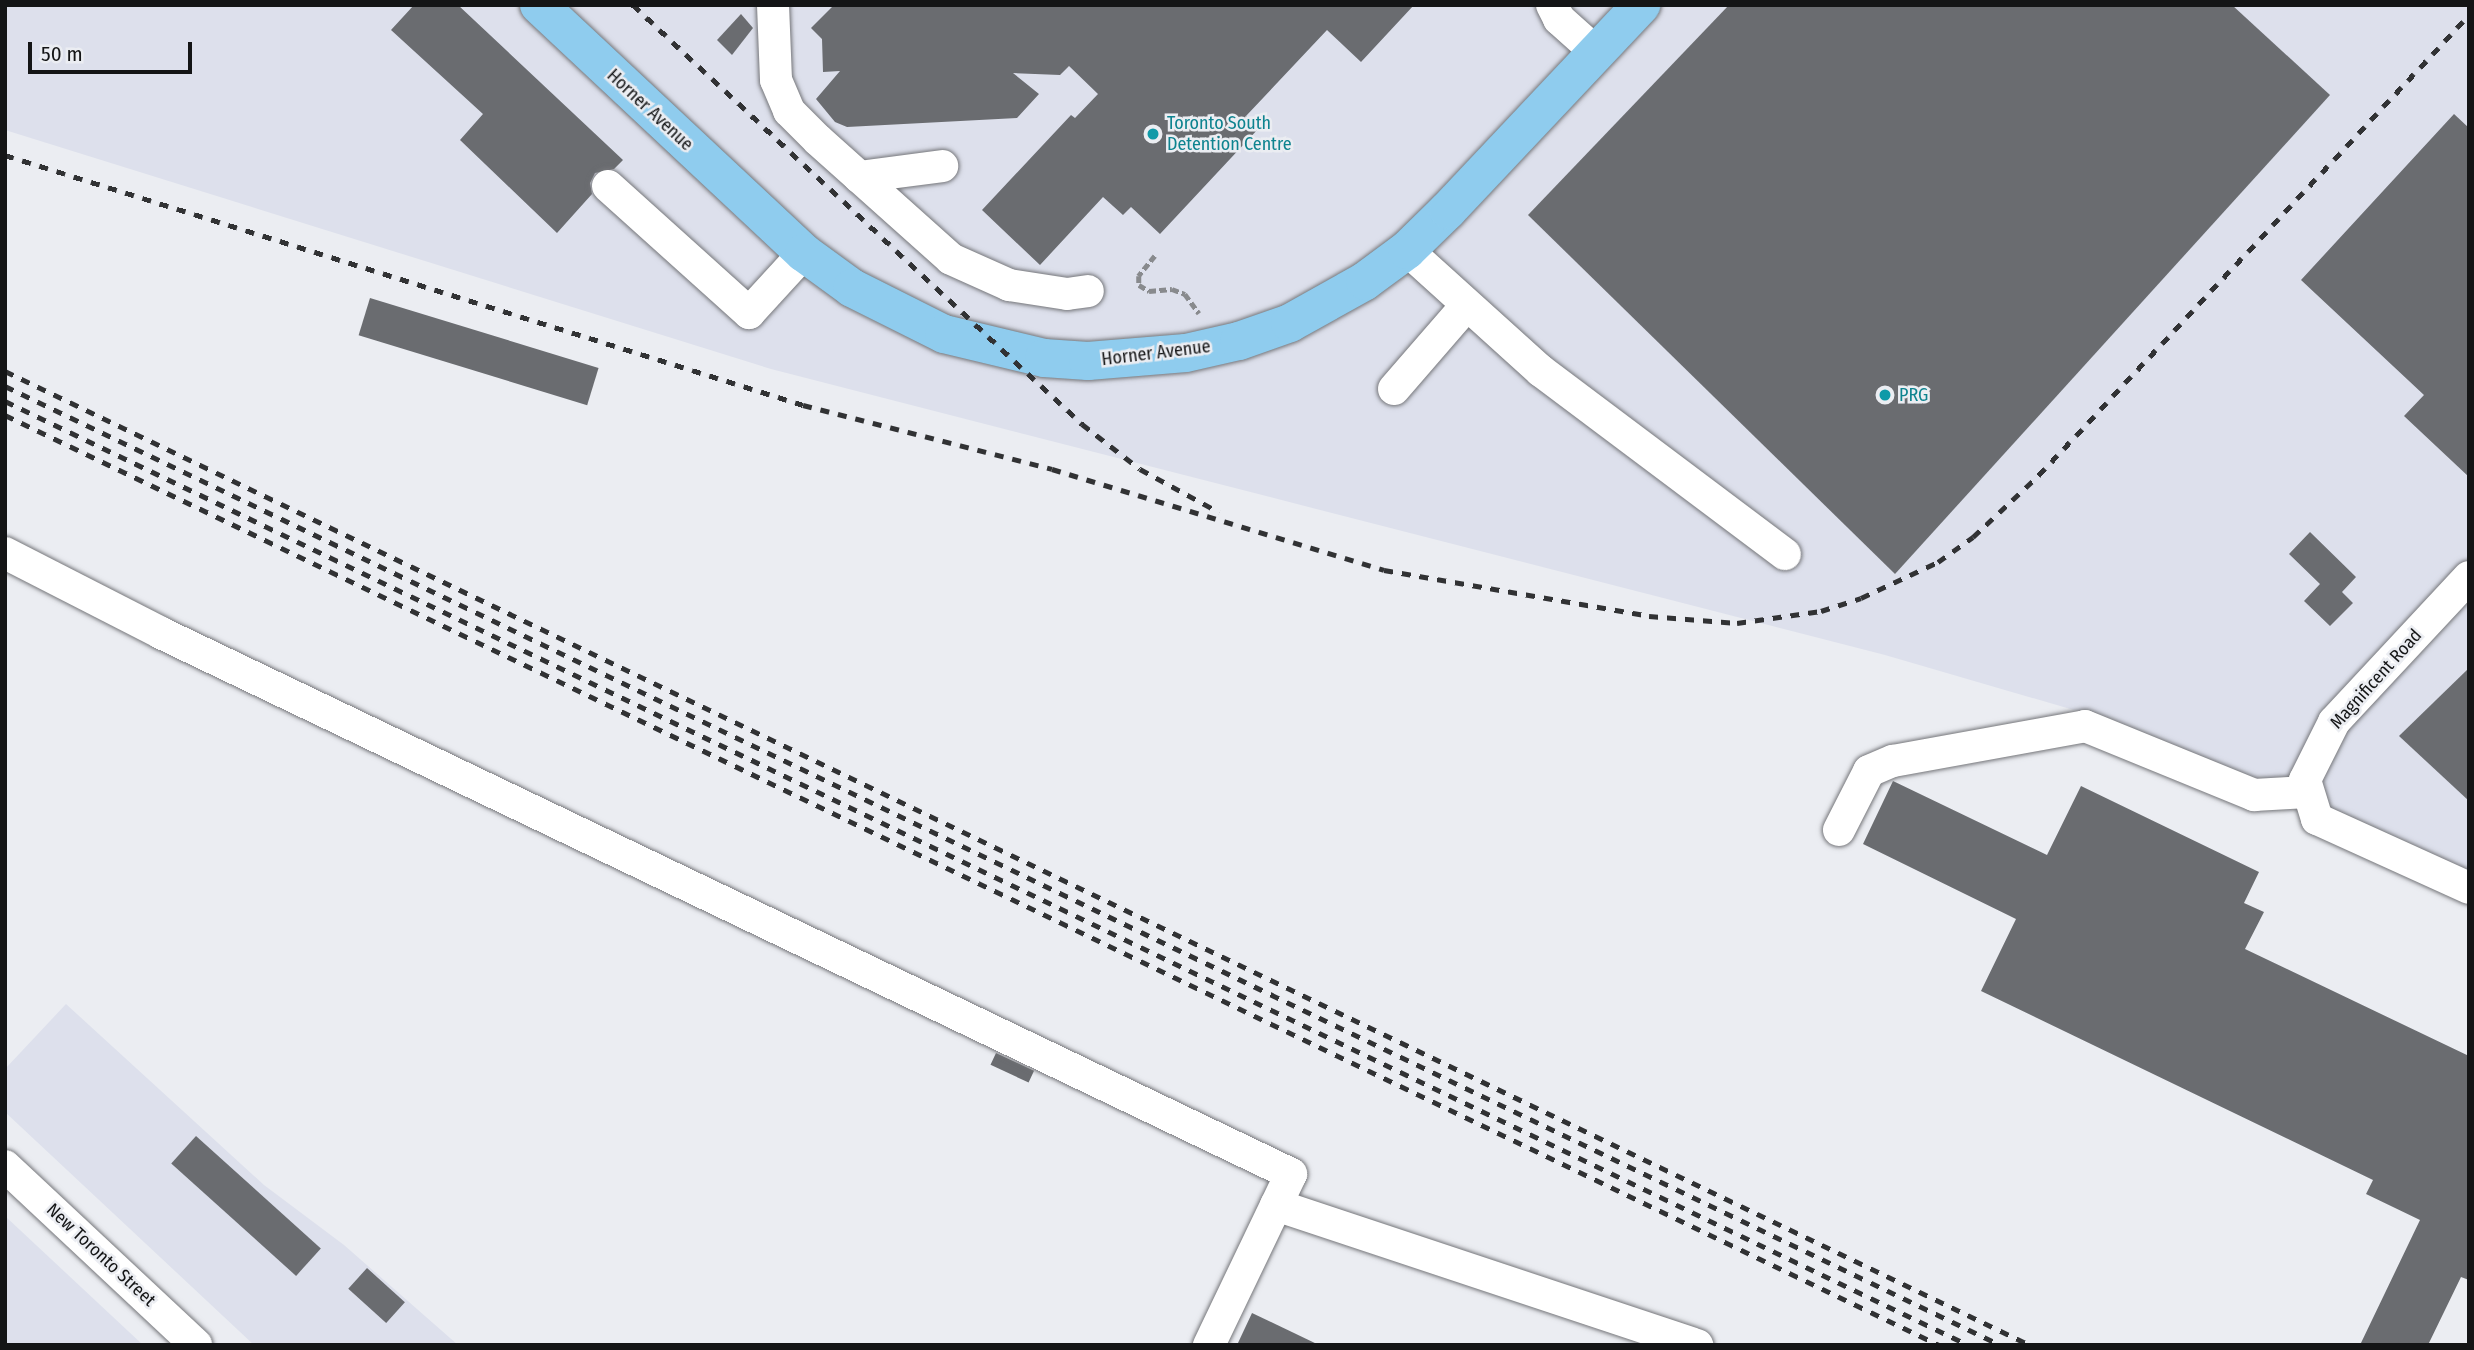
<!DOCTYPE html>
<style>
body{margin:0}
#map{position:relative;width:2474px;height:1350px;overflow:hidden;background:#ebedf2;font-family:"Fira Sans Condensed",sans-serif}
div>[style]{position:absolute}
.built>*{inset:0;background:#dde0ec}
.building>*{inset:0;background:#6a6c70;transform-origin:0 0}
.path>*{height:4.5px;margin-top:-2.25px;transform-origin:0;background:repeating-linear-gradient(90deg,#888a8d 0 7px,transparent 0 10.5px)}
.roads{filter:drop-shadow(0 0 2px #75767a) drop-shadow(0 0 2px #75767a)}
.minor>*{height:32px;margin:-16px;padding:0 16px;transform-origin:16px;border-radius:16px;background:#fff}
.major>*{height:38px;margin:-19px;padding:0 19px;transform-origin:19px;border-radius:19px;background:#8fccee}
.rail>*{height:5px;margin-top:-2.5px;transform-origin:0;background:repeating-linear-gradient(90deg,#313234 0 9px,transparent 0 18px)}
.dots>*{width:19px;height:19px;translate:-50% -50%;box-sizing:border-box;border:4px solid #ebedf2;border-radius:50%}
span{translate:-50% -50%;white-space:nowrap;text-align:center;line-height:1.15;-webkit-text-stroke:5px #ebedf2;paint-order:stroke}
.street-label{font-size:18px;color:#141516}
.culture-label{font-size:18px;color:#0d838f}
.left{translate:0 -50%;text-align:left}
.frame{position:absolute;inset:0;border:7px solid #141516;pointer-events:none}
.scale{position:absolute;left:28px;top:42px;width:164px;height:32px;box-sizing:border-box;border:4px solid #141516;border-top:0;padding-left:9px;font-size:21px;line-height:24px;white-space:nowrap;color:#141516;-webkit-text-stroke:5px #ebedf2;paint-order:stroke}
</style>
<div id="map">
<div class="built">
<div style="clip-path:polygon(5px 5px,2469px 5px,2469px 874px,2091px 715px,1885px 655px,771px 369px,5px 130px)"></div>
<div style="clip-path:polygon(66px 1004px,264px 1185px,344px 1245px,458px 1345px,254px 1345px,5px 1112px,5px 1069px)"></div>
<div style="clip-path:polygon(5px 1216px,143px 1345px,5px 1345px)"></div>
</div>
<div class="building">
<div style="clip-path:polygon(414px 5px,458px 5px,623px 160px,614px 169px,595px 173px,590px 183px,592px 194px,557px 233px,460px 140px,483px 114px,391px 30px)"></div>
<div style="clip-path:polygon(834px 5px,1414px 5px,1361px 62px,1327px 30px,1246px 116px,1259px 128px,1160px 234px,1131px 207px,1123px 215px,1103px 197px,1040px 265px,982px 210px,1071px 115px,1075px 118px,1098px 94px,1069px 66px,1060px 75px,1013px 73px,1039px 94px,1017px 118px,847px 127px,835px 122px,816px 99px,840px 71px,823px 72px,822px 39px,811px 28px)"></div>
<div style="clip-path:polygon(1729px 5px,2232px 5px,2330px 95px,1895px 574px,1528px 215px)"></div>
<div style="clip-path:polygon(741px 14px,753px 28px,732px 55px,717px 40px)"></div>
<div style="clip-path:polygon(2454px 114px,2469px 128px,2469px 477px,2404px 416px,2424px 395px,2301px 280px)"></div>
<div style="left:370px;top:298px;width:239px;height:39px;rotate:17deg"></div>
<div style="clip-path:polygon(2310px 532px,2356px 577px,2342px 592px,2353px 603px,2330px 626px,2304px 601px,2320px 584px,2289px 554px)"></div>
<div style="clip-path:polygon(2469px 668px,2469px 801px,2399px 736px)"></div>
<div style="clip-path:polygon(1893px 781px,2047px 855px,2081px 786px,2259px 872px,2244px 903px,2264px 912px,2245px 949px,2469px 1056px,2469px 1280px,2461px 1277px,2428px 1345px,2360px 1345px,2420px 1220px,2366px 1194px,2373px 1180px,1981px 991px,2016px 919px,1863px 844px)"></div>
<div style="left:996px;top:1053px;width:42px;height:13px;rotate:25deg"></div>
<div style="left:196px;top:1136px;width:168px;height:37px;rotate:42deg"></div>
<div style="left:367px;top:1268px;width:51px;height:28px;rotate:42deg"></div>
<div style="clip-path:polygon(1252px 1313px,1319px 1345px,1237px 1345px)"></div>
</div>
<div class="path">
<div style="left:1155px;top:256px;width:26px;rotate:129deg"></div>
<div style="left:1139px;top:276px;width:9px;rotate:90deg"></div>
<div style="left:1139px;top:285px;width:12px;rotate:31deg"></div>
<div style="left:1149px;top:291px;width:23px;rotate:-5deg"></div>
<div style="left:1172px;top:289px;width:14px;rotate:21deg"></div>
<div style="left:1185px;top:294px;width:24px;rotate:54deg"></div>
</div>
<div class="roads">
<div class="minor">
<div style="left:773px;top:5px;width:75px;rotate:87.7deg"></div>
<div style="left:776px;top:80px;width:34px;rotate:67deg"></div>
<div style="left:789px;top:111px;width:41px;rotate:45deg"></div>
<div style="left:818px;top:140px;width:178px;rotate:41.8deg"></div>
<div style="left:951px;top:259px;width:64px;rotate:24.1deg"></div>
<div style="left:1009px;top:285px;width:59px;rotate:8.8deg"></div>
<div style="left:1067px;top:294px;width:21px;rotate:-8deg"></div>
<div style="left:1552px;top:5px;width:16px;rotate:63deg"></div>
<div style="left:1559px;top:19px;width:51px;rotate:41.8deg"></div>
<div style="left:859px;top:177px;width:84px;rotate:-7.5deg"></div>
<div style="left:608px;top:186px;width:190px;rotate:42deg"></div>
<div style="left:749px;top:313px;width:81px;rotate:-47.5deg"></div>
<div style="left:1407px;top:250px;width:181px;rotate:42.1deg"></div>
<div style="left:1541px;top:371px;width:305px;rotate:36.9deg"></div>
<div style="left:1394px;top:389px;width:110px;rotate:-49.1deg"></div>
<div style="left:5px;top:553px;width:175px;rotate:27.1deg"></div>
<div style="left:161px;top:633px;width:1253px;rotate:25.58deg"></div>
<div style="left:1291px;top:1174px;width:190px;rotate:115.6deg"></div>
<div style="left:2469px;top:577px;width:198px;rotate:133deg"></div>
<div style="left:2334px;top:722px;width:65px;rotate:116.6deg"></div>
<div style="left:2305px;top:780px;width:41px;rotate:72.9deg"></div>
<div style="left:2317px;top:819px;width:167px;rotate:24.4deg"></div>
<div style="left:1839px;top:830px;width:66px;rotate:-63deg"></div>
<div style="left:1869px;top:771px;width:26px;rotate:-23deg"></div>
<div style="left:1893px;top:761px;width:195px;rotate:-10.3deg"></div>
<div style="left:2085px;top:726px;width:183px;rotate:22.2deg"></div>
<div style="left:2254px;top:795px;width:53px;rotate:-3.2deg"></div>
<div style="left:5px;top:1166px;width:262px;rotate:43.1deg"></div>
<div style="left:1276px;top:1205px;width:444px;rotate:18.4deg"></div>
</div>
<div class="major">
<div style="left:539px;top:5px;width:363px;rotate:43.1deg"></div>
<div style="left:804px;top:253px;width:59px;rotate:36.1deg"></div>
<div style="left:852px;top:288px;width:103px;rotate:26.6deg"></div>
<div style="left:944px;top:334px;width:103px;rotate:13.5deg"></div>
<div style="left:1044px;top:358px;width:44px;rotate:3.9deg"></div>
<div style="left:1088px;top:361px;width:98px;rotate:-4.7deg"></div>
<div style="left:1186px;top:353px;width:54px;rotate:-12.8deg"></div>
<div style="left:1239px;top:341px;width:54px;rotate:-19.4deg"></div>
<div style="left:1290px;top:323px;width:86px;rotate:-29.2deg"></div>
<div style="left:1365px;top:281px;width:52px;rotate:-36.4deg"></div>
<div style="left:1407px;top:250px;width:57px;rotate:-44.3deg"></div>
<div style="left:1448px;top:210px;width:282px;rotate:-46.7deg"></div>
</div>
</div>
<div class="rail">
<div style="left:633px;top:5px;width:614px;rotate:43.02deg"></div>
<div style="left:1082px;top:424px;width:73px;rotate:37.8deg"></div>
<div style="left:1140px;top:469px;width:90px;rotate:28.6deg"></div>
<div style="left:5px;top:155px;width:836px;rotate:17.39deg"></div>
<div style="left:803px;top:405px;width:257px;rotate:14.4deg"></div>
<div style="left:1052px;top:469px;width:347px;rotate:16.9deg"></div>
<div style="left:1384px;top:570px;width:269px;rotate:9.8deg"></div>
<div style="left:1649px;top:616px;width:88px;rotate:4.5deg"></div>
<div style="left:1737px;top:623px;width:85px;rotate:-8.1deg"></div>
<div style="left:1821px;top:611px;width:42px;rotate:-18deg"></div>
<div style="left:1861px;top:598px;width:85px;rotate:-25.1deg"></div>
<div style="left:1938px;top:562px;width:43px;rotate:-35.5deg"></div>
<div style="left:1973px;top:537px;width:91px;rotate:-43.2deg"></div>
<div style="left:2039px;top:475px;width:630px;rotate:-46.93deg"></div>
<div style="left:5px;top:371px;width:2247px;rotate:25.69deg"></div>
<div style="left:5px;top:386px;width:2214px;rotate:25.67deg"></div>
<div style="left:5px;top:401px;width:2178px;rotate:25.68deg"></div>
<div style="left:5px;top:415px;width:2146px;rotate:25.68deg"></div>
</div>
<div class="dots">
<div style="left:1153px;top:134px;background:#0f9aa8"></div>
<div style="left:1885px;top:395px;background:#0f9aa8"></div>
</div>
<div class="street-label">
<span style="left:650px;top:110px;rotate:43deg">Horner Avenue</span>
<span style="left:1156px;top:353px;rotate:-7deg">Horner Avenue</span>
<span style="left:2376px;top:679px;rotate:-48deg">Magnificent Road</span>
<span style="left:101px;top:1255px;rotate:43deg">New Toronto Street</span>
</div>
<div class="culture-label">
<span class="left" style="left:1167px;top:134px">Toronto South<br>Detention Centre</span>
<span class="left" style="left:1899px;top:395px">PRG</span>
</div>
<div class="frame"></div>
<div class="scale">50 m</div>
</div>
